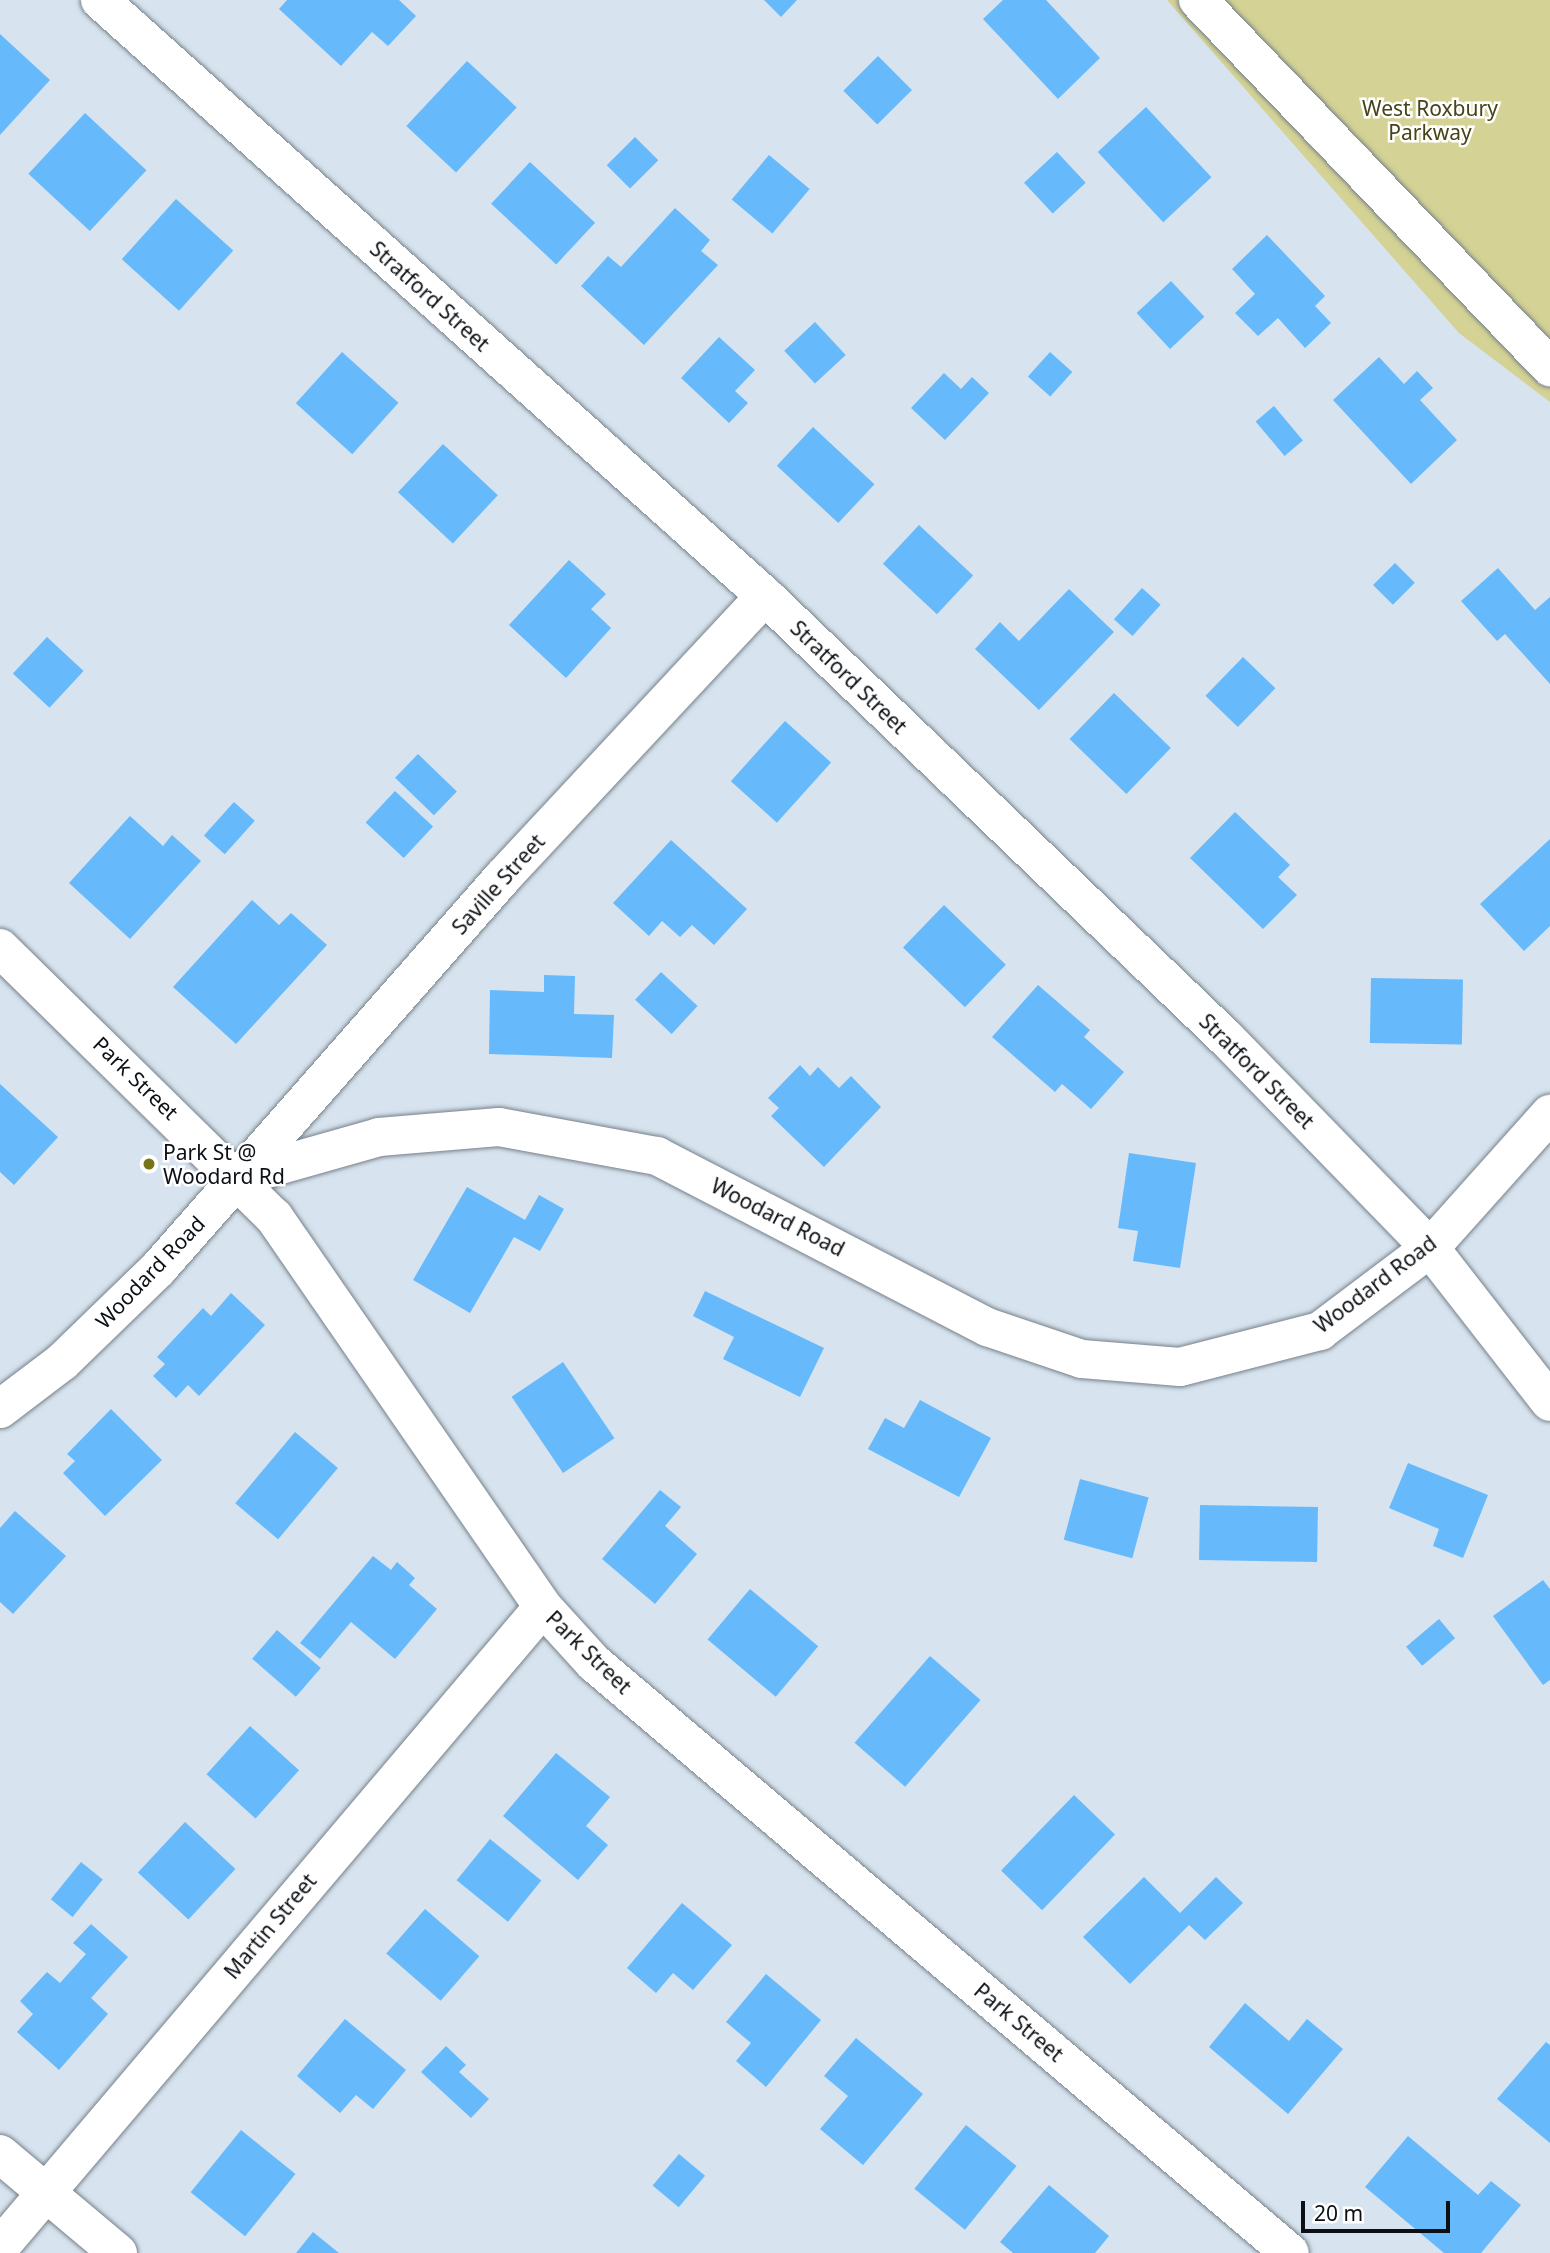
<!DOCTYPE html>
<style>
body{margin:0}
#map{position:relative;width:1550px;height:2253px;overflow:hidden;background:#d7e3ee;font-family:"Noto Sans",sans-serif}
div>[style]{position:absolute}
.green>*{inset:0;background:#d4d294}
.building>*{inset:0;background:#66bafc;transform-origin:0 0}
.roads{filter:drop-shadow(0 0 2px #76818b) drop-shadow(0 0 2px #76818b)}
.minor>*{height:38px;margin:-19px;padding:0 19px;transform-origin:19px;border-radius:19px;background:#fff}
.dots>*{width:19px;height:19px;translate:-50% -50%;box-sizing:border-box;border:4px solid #fff;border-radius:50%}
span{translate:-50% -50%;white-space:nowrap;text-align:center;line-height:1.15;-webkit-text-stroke:5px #fff;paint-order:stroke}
.park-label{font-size:21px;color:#454318}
.street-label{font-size:21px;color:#0c1014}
.poi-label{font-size:21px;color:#0c1014}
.left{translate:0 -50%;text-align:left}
.scale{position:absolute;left:1301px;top:2201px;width:149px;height:32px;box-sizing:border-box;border:4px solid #0c1014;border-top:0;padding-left:9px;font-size:21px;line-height:24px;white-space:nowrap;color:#0c1014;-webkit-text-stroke:5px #fff;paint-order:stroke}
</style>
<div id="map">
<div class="green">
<div style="clip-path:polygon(1167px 0,1550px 0,1550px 402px,1459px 333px)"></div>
</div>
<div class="building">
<div style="clip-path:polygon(287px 0,399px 0,416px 16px,388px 46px,372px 32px,341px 66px,279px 9px)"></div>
<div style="clip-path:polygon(764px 0,797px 0,781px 17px)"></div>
<div style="clip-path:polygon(1003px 0,1046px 0,1100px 58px,1058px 99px,983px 19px)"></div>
<div style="clip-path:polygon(0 34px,50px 80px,0 135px)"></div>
<div style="left:878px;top:56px;width:48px;height:49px;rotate:45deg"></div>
<div style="left:467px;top:61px;width:68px;height:89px;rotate:43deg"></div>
<div style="left:1146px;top:107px;width:96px;height:66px;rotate:47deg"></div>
<div style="left:85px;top:113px;width:84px;height:83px;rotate:43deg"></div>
<div style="left:635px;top:137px;width:33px;height:40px;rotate:45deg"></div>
<div style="left:1057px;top:152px;width:42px;height:45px;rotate:47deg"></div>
<div style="left:769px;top:155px;width:53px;height:58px;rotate:40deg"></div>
<div style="left:530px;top:162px;width:89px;height:57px;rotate:43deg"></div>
<div style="left:176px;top:199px;width:77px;height:81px;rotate:42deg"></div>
<div style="clip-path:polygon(675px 208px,710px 240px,701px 251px,718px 265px,644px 345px,581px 286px,608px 256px,621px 267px)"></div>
<div style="clip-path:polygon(1267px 235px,1325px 296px,1315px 306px,1331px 323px,1305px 348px,1278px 318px,1258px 336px,1235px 313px,1255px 294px,1232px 269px)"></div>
<div style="left:1171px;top:281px;width:49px;height:47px;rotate:47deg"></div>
<div style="left:815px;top:322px;width:45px;height:42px;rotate:47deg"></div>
<div style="clip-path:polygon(719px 337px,755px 370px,735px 391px,748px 403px,729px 423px,681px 378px)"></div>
<div style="left:342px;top:352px;width:76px;height:69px;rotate:42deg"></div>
<div style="left:1050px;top:352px;width:30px;height:33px;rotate:42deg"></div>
<div style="clip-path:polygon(1379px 357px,1404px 384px,1417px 371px,1433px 388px,1420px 400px,1457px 440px,1411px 484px,1333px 400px)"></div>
<div style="clip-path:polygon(944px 373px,961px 389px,972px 377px,989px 393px,945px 440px,911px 408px)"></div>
<div style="left:1274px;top:406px;width:45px;height:24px;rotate:50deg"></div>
<div style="left:813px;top:427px;width:84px;height:53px;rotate:43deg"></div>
<div style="left:443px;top:444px;width:75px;height:66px;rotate:43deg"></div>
<div style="left:919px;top:525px;width:74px;height:53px;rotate:43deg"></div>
<div style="clip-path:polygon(569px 560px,606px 594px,591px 609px,611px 628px,566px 678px,509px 625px)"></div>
<div style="left:1395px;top:563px;width:28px;height:31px;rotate:45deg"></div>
<div style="clip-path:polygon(1498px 568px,1535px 610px,1550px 597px,1550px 684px,1505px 634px,1497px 641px,1461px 601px)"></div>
<div style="left:1142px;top:588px;width:25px;height:42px;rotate:42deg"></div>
<div style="clip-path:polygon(1069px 589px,1114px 632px,1039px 710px,975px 649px,1000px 622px,1019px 641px)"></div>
<div style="left:47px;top:637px;width:50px;height:50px;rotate:43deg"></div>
<div style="left:1243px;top:657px;width:45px;height:54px;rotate:44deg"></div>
<div style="left:1114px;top:693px;width:79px;height:64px;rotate:44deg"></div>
<div style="left:785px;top:721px;width:62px;height:81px;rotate:42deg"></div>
<div style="left:418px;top:754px;width:54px;height:33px;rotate:44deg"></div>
<div style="left:395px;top:791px;width:52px;height:43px;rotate:43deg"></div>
<div style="left:234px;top:802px;width:28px;height:45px;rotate:42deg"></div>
<div style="clip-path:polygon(1235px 812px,1290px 865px,1278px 877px,1297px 895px,1263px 929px,1190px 858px)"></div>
<div style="clip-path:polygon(130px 816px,163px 846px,172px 835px,201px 861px,130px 939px,69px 883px)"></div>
<div style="clip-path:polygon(1550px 839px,1550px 926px,1524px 951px,1480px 904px)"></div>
<div style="clip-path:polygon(671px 840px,747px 909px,714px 945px,692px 925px,680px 937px,662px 921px,649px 936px,613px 903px)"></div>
<div style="clip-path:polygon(252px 900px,279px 925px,291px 913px,327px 945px,236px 1044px,173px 987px)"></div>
<div style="left:944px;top:905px;width:86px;height:59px;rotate:44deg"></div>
<div style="left:661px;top:972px;width:50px;height:38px;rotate:43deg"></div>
<div style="clip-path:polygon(544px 975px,575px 976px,574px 1014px,614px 1015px,612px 1058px,489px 1054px,490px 990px,544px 992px)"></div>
<div style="left:1371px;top:978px;width:92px;height:65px;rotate:1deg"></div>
<div style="clip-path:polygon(1038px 985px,1090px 1030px,1084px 1037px,1124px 1072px,1091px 1109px,1062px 1084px,1055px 1092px,992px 1037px)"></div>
<div style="clip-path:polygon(800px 1065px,810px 1076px,818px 1067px,839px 1088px,851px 1076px,881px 1107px,824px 1167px,771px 1116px,779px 1108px,768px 1098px)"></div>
<div style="clip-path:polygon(0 1084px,58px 1137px,14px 1185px,0 1172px)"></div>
<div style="clip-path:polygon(1129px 1153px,1196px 1163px,1180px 1268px,1133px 1261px,1138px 1231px,1118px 1228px)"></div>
<div style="clip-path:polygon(467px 1187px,525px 1220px,539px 1195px,564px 1209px,540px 1251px,514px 1237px,470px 1313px,413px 1280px)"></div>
<div style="clip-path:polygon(705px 1291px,824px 1348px,800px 1397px,723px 1359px,734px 1337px,693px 1316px)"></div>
<div style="clip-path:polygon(231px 1293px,265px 1325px,199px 1396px,188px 1385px,176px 1398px,153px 1376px,165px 1364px,157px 1357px,203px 1308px,211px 1316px)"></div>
<div style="left:563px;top:1362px;width:92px;height:62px;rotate:56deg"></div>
<div style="clip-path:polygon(920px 1400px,991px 1438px,959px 1497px,868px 1449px,885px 1418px,904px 1428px)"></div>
<div style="clip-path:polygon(111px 1409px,162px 1460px,105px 1516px,63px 1473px,75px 1461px,67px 1454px)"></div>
<div style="left:295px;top:1432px;width:56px;height:93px;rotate:40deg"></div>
<div style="clip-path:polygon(1408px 1463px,1488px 1495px,1463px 1558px,1433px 1546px,1439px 1529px,1389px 1508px)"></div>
<div style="left:1080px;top:1479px;width:71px;height:63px;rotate:15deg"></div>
<div style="clip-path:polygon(660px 1490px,681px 1507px,665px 1526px,697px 1554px,655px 1604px,602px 1559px)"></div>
<div style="left:1200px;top:1505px;width:118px;height:55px;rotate:1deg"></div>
<div style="clip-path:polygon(15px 1511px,66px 1556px,13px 1614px,0 1602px,0 1528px)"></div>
<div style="clip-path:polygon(373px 1556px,391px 1570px,397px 1562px,415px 1578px,409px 1585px,437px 1609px,395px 1659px,351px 1622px,320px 1659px,300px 1643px)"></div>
<div style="clip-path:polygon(1543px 1580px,1550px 1589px,1550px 1680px,1543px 1685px,1493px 1616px)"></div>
<div style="left:750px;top:1589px;width:89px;height:66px;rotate:40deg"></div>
<div style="left:1439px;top:1619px;width:25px;height:43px;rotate:50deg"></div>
<div style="left:277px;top:1630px;width:58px;height:38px;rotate:41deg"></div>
<div style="left:930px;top:1656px;width:67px;height:115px;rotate:41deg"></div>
<div style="left:250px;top:1726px;width:66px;height:65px;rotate:42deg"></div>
<div style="clip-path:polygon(556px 1753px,610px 1797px,586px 1826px,608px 1845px,578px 1880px,503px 1816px)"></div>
<div style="left:1074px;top:1795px;width:57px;height:105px;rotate:44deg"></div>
<div style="left:185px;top:1822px;width:69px;height:69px;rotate:43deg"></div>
<div style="left:490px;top:1839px;width:66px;height:53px;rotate:39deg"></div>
<div style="left:81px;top:1862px;width:28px;height:48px;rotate:39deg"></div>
<div style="clip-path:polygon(1144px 1877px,1180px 1913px,1216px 1877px,1243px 1903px,1205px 1940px,1189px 1925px,1130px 1984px,1083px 1937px)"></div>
<div style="clip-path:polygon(682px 1903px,732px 1945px,693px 1990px,673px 1973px,656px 1993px,627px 1968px)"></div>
<div style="left:425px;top:1909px;width:72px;height:59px;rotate:41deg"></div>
<div style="clip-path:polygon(91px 1924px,128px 1957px,91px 1998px,108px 2014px,59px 2070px,17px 2032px,33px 2014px,20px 2001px,47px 1972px,60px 1983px,86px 1954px,73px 1943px)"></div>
<div style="clip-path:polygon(766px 1974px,821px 2020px,766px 2087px,736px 2061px,751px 2043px,726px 2022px)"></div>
<div style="clip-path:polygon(1245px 2003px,1289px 2041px,1307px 2019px,1343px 2049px,1288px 2114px,1209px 2047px)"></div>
<div style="clip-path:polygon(345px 2019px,406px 2070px,373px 2109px,356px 2095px,340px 2113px,297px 2076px)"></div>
<div style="clip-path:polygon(856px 2038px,923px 2094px,863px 2165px,820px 2129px,848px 2096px,824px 2076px)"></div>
<div style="clip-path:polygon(1546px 2042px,1550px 2045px,1550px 2143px,1497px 2099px)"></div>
<div style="clip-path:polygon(446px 2046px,466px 2065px,459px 2072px,489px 2099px,471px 2118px,421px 2072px)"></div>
<div style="left:966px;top:2125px;width:65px;height:82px;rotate:39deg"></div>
<div style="left:241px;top:2130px;width:70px;height:80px;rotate:39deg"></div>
<div style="clip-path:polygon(1408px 2136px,1478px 2195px,1491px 2181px,1521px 2205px,1481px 2253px,1444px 2253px,1365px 2187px)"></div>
<div style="left:679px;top:2154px;width:34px;height:41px;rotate:40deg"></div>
<div style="clip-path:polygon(1049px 2185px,1109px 2236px,1095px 2253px,1013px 2253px,1000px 2242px)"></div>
<div style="clip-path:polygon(313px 2232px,339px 2253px,296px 2253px)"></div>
</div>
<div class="roads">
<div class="minor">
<div style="left:100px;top:0;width:893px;rotate:41.87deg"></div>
<div style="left:765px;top:596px;width:640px;rotate:43.8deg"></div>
<div style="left:1227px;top:1039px;width:291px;rotate:45.8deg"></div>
<div style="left:1430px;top:1248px;width:195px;rotate:52.1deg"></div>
<div style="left:1198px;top:0;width:509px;rotate:46.2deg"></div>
<div style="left:0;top:948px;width:384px;rotate:44.5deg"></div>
<div style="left:274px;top:1217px;width:474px;rotate:55.4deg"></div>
<div style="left:543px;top:1607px;width:76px;rotate:47.7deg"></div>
<div style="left:594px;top:1663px;width:912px;rotate:40.29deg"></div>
<div style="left:238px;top:1177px;width:147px;rotate:-15.8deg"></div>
<div style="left:379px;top:1137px;width:120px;rotate:-4.8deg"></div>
<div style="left:499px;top:1127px;width:161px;rotate:10.4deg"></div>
<div style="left:657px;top:1156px;width:372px;rotate:27.4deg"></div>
<div style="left:987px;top:1327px;width:100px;rotate:18.6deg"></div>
<div style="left:1082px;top:1359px;width:98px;rotate:4.7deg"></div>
<div style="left:1180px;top:1367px;width:145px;rotate:-14.4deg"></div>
<div style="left:1320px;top:1331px;width:138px;rotate:-37deg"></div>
<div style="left:1430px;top:1248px;width:180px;rotate:-48.2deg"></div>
<div style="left:0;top:1409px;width:78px;rotate:-37.2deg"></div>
<div style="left:62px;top:1362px;width:134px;rotate:-44.1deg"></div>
<div style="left:158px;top:1269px;width:522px;rotate:-48.65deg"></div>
<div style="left:503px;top:877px;width:384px;rotate:-47deg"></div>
<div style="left:0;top:2154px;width:154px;rotate:40deg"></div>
<div style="left:0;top:2247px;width:839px;rotate:-49.69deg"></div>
</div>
</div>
<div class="dots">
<div style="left:149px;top:1164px;background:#787418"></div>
</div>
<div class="park-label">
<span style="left:1430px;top:120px">West Roxbury<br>Parkway</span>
</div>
<div class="street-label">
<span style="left:430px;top:296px;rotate:42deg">Stratford Street</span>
<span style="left:849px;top:677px;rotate:44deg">Stratford Street</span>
<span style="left:498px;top:884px;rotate:-48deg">Saville Street</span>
<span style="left:1257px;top:1071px;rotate:45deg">Stratford Street</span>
<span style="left:136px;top:1078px;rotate:44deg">Park Street</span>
<span style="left:778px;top:1217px;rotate:27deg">Woodard Road</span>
<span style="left:150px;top:1272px;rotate:-46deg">Woodard Road</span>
<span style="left:1375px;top:1284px;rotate:-37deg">Woodard Road</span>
<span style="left:589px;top:1652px;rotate:44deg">Park Street</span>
<span style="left:270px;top:1926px;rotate:-50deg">Martin Street</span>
<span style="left:1019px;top:2022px;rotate:40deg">Park Street</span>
</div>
<div class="poi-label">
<span class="left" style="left:163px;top:1164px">Park St @<br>Woodard Rd</span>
</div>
<div class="scale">20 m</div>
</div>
